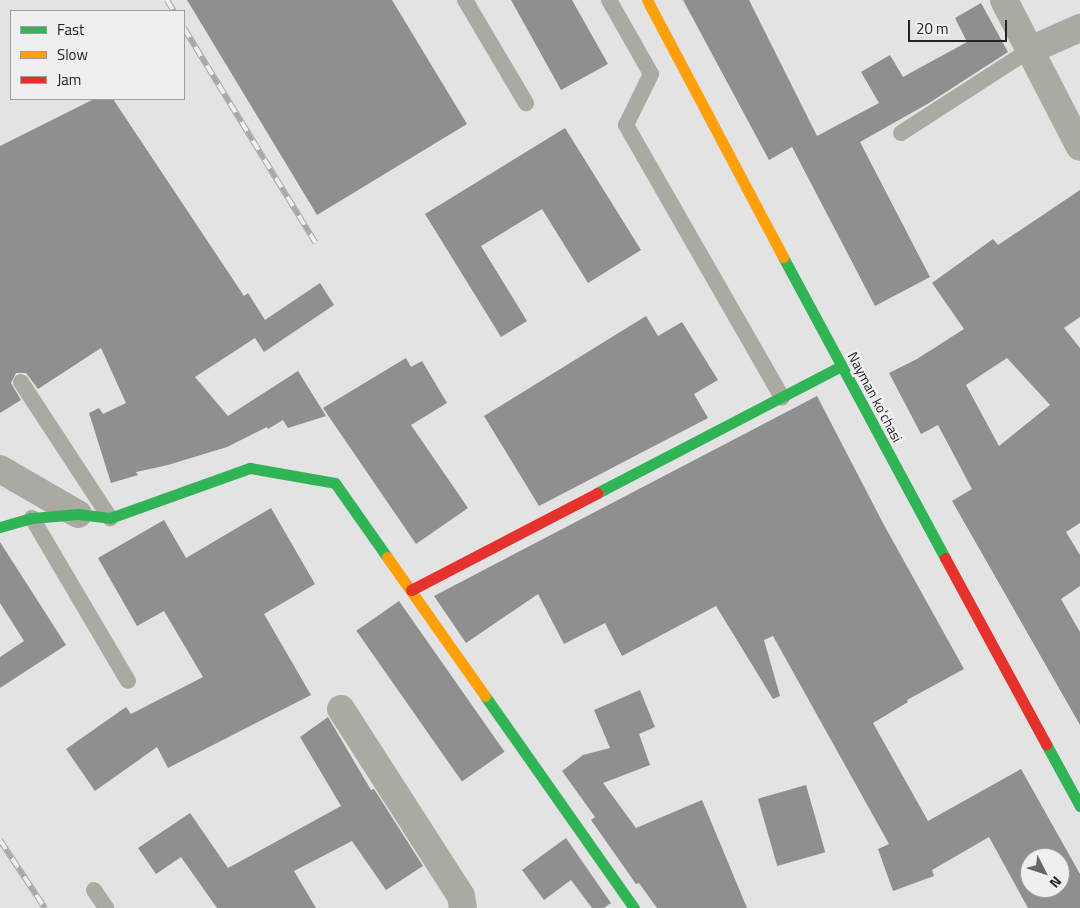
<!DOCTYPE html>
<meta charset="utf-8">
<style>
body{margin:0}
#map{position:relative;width:1080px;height:908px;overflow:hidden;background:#e3e3e4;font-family:"Titillium Web",sans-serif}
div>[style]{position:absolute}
.building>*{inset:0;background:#8f8f90;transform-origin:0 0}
.lane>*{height:16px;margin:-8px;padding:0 8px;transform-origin:8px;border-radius:8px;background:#aaa9a2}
.street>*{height:28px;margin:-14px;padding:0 14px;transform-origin:14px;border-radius:14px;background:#aaa9a2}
.fast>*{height:11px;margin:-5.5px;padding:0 5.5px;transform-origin:5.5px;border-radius:5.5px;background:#30b455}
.slow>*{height:11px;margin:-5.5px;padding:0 5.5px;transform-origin:5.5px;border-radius:5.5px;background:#ff9f0a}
.jam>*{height:11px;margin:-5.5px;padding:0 5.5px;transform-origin:5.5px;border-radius:5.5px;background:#e5322d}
.rail>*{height:5.5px;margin-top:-2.75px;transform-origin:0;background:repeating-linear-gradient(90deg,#efeff2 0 11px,#a8a8a4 0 22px);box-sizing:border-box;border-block:1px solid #a8a8a4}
span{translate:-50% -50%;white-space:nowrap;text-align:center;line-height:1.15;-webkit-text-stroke:5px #efeff2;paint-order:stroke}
.street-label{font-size:14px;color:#222323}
.legend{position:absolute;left:10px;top:10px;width:175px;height:90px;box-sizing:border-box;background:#efeff2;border:1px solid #9d9d9f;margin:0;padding:6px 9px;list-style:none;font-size:15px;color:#222323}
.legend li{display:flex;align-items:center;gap:10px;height:25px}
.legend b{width:25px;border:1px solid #9d9d9f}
.north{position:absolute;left:1020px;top:848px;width:50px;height:50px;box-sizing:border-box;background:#efeff2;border:1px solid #9d9d9f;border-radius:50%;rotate:131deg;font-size:14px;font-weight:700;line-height:20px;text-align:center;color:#222323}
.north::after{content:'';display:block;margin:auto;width:18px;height:22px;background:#666667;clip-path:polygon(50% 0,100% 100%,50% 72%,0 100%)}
.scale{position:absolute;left:908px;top:20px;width:99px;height:22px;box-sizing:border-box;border:2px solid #222323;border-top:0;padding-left:6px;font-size:15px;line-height:18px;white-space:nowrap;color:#222323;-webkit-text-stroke:4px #efeff2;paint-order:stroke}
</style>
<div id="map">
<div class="building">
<div style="clip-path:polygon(187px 0,392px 0,467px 124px,317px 215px)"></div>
<div style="clip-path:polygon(511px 0,572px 0,608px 64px,561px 90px)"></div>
<div style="clip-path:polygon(683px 0,749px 0,817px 136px,879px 103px,861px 72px,890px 55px,903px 77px,967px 42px,955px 18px,981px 3px,1008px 52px,929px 103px,860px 142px,930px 277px,875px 306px,792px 147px,769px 160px)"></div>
<div style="clip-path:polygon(94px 99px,113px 99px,244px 296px,248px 293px,265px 320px,320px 283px,334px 305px,264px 352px,255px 338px,195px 377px,228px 416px,298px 371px,326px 416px,288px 428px,283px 420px,268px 429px,267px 427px,227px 447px,168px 465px,136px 472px,138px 475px,111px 483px,89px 413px,99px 408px,103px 414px,126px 403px,101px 348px,38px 389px,26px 373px,16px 373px,11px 383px,21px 400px,0 413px,0 146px)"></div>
<div style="clip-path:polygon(565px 128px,641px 250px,588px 283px,542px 209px,481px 246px,527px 321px,501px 337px,425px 214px)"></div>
<div style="clip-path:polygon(evenodd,1080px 190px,1080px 317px,1064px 328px,1080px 348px,1080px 523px,1066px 532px,1080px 555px,1080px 586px,1061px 599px,1080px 632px,1080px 725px,952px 501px,972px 489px,938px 425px,921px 434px,889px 373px,917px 359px,964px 329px,932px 283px,993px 239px,998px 245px,1080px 190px,1007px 358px,1050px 405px,999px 446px,966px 385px,1007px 358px)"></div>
<div style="clip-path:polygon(646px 316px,658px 336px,682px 322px,718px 380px,694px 394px,708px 418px,539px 506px,484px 416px)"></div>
<div style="clip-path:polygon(406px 358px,411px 367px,422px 361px,447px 403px,411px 425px,468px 508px,416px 544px,323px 408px)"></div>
<div style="clip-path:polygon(evenodd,817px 396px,884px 525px,964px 669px,907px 700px,908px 702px,873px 723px,928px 821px,1021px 769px,1080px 874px,1080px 908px,1028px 908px,989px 837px,932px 870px,934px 876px,893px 891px,878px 849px,889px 844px,773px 636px,764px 640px,780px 696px,773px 699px,716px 606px,622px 656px,605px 623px,564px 644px,538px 594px,466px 643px,434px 596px,817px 396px,1030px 858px,1060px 858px,1060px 888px,1030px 888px,1030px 858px)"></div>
<div style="clip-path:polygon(271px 508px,315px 584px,264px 614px,311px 695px,168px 768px,157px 747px,95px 791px,66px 749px,126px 707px,131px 714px,203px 677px,164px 611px,137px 626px,98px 558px,164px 520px,186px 558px)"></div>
<div style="clip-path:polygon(0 542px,66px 645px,0 688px,0 657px,24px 641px,0 603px)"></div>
<div style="left:399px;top:601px;width:184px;height:52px;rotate:55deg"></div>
<div style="clip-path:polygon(640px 690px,655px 727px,639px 734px,650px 765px,603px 783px,636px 828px,702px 800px,747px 908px,657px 908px,639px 883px,636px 884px,591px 820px,595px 817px,562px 771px,583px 755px,610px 748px,594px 710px)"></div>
<div style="clip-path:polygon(328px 717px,371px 790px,374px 789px,423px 866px,386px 890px,352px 841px,294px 871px,316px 908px,217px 908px,181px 857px,156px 874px,138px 848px,190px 813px,228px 868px,341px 806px,300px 737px)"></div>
<div style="left:806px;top:785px;width:70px;height:50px;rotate:74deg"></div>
<div style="clip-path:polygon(566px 838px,611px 903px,604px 908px,592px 908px,571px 880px,544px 900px,522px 870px)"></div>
</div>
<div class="lane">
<div style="left:465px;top:0;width:120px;rotate:59.4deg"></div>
<div style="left:609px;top:0;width:85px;rotate:60.4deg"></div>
<div style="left:651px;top:74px;width:57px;rotate:116.1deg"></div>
<div style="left:626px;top:125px;width:314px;rotate:60.2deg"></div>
<div style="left:901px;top:133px;width:153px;rotate:-32.8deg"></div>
<div style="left:21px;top:382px;width:163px;rotate:56.8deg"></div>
<div style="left:32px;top:518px;width:189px;rotate:59.5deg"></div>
<div style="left:94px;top:890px;width:22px;rotate:56deg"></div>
</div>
<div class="street">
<div style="left:1004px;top:0;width:165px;rotate:62.7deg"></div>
<div style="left:1030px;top:50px;width:55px;rotate:-23.7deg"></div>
<div style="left:0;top:469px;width:90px;rotate:30deg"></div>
<div style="left:341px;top:709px;width:222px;rotate:57.3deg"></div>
<div style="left:461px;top:896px;width:12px;rotate:81deg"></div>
</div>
<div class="fast">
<div style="left:783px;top:257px;width:342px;rotate:61.7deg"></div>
<div style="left:597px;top:493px;width:275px;rotate:-27.5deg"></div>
<div style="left:0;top:527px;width:33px;rotate:-16deg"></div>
<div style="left:32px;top:518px;width:46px;rotate:-5deg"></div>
<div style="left:78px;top:514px;width:32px;rotate:7deg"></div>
<div style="left:110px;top:518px;width:149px;rotate:-19.7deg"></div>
<div style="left:250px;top:468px;width:86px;rotate:10deg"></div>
<div style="left:335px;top:483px;width:90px;rotate:54.9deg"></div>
<div style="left:485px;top:696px;width:259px;rotate:54.9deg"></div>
<div style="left:1046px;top:744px;width:71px;rotate:61.3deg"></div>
</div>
<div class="slow">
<div style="left:647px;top:0;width:291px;rotate:62.1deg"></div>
<div style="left:387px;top:557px;width:170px;rotate:54.8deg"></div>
</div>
<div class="jam">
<div style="left:945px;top:558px;width:212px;rotate:61.5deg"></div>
<div style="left:411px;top:590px;width:210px;rotate:-27.5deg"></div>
</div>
<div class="rail">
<div style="left:167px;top:0;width:13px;rotate:58deg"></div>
<div style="left:184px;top:28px;width:252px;rotate:58.5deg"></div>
<div style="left:0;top:840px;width:82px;rotate:56.5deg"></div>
</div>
<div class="street-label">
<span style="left:875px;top:397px;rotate:62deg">Nayman koʻchasi</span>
</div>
<ul class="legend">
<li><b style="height:6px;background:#30b455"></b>Fast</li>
<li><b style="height:6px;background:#ff9f0a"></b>Slow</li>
<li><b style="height:6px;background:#e5322d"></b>Jam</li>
</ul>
<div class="north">N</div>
<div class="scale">20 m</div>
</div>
